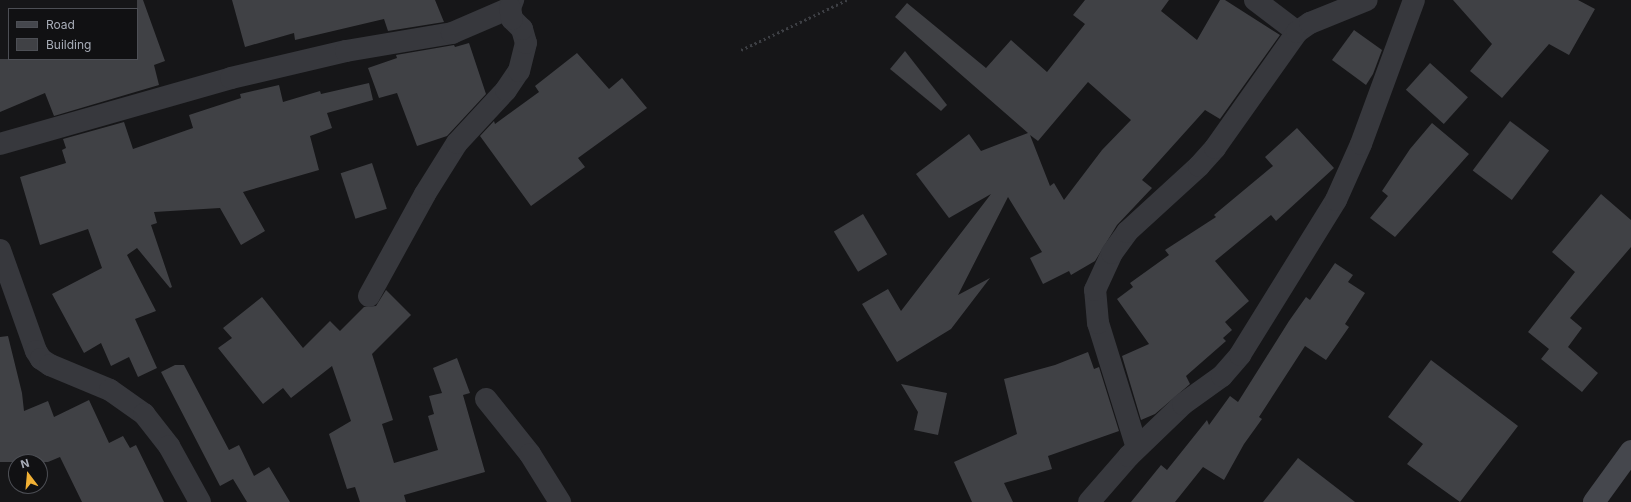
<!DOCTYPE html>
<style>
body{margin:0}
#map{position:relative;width:1631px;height:502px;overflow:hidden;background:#161618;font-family:Inter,sans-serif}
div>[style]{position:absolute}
.building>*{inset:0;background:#404145;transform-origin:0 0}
.path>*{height:2.5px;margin-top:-1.25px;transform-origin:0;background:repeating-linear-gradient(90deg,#3d3f44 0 2px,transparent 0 5px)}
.street>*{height:22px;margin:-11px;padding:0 11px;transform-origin:11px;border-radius:11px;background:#37383d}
.secondary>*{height:22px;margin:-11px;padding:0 11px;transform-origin:11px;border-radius:11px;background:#45474d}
span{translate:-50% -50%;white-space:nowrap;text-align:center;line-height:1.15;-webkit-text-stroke:4px #111113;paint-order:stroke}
.legend{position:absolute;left:8px;top:8px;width:130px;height:52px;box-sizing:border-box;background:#111113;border:1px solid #4d4f55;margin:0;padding:5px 7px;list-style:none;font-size:12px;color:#a8adb8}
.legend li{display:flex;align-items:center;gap:8px;height:20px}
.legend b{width:20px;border:1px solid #4d4f55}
.north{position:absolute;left:8px;top:454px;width:40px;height:40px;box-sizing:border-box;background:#111113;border:1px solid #4d4f55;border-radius:50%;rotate:344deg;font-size:11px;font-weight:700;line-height:16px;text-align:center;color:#a8adb8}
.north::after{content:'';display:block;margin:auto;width:14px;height:18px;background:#f2b134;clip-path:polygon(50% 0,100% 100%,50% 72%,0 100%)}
</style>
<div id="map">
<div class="building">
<div style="clip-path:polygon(137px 0,143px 0,165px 61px,154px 65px,159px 85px,54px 116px,45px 93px,0 112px,0 59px,137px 59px)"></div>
<div style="clip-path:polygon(232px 0,435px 0,444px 22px,388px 31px,384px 19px,295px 40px,294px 33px,245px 47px)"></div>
<div style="clip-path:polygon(evenodd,1085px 0,1169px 0,1161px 11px,1197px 40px,1220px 0,1225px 0,1280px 35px,1220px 119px,1205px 110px,1142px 180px,1152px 188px,1117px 225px,1095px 261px,1071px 275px,1069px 271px,1043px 284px,1030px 258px,1042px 252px,1008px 197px,958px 295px,990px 278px,951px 329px,897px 362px,862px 304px,888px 289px,901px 311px,991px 194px,949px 218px,916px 174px,969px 134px,981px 151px,1028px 133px,895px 17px,907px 3px,986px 68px,1011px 40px,1047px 72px,1085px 24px,1073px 15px,1085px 0,1088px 82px,1131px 120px,1102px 150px,1064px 200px,1054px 183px,1050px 186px,1030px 135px,1038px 141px,1088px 82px)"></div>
<div style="clip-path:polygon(1453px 0,1578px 0,1595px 9px,1569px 55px,1549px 44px,1502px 98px,1470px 71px,1492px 44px)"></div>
<div style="clip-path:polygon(1354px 30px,1382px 50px,1373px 74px,1366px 85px,1332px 60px)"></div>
<div style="clip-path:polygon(469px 43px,486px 94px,447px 136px,417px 146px,397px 93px,379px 98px,368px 68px,397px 58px,396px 55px,454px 45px,455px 47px)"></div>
<div style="clip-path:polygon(905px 51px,947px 105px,941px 111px,890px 69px)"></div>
<div style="clip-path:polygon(577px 53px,609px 89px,622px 78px,647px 108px,578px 158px,585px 167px,531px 206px,480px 136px,494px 121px,495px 124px,539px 92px,535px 86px)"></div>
<div style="left:1430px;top:63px;width:51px;height:36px;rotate:42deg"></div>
<div style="clip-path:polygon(369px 83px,373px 100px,327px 113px,332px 128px,310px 136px,319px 170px,243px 192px,265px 231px,241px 245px,220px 208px,154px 212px,157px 223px,151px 225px,172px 287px,170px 288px,137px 248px,127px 255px,156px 311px,135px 319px,157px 368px,138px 377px,129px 357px,111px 366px,101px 343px,84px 353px,52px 294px,102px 268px,88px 229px,40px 245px,20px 177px,66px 163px,62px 150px,66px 148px,63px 139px,124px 122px,133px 149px,193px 128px,189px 115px,241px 98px,240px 94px,279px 85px,283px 102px,320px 91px,321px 94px)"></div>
<div style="left:1510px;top:121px;width:49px;height:62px;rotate:37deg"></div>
<div style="clip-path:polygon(1432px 123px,1469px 154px,1395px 237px,1370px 218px,1388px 196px,1382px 191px,1410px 149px)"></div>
<div style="clip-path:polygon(1297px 128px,1334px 168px,1276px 221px,1271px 215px,1215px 261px,1249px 301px,1225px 322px,1232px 330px,1223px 338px,1226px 341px,1186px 376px,1190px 384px,1155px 414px,1141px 420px,1122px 356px,1149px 344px,1117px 299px,1133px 287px,1130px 283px,1169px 255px,1165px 250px,1216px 217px,1214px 215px,1273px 166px,1265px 157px)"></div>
<div style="left:372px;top:163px;width:48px;height:33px;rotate:72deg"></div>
<div style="clip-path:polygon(1601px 194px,1631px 220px,1631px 247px,1570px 318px,1582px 328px,1568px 347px,1598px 373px,1582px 392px,1541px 359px,1549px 349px,1528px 332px,1575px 272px,1552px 252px)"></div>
<div style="left:863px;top:214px;width:47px;height:34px;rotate:59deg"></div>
<div style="clip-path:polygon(1335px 263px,1353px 275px,1348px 282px,1365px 293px,1345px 324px,1349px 327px,1326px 360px,1305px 346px,1259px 417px,1262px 419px,1244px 444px,1224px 480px,1203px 467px,1175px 502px,1131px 502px,1161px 465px,1167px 470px,1207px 420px,1209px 425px,1230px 396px,1238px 402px,1289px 321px,1306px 297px,1310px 300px)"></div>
<div style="clip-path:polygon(386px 290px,411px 315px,372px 354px,393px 420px,382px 424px,394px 463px,438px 450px,428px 416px,434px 414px,429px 396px,442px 393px,433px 368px,457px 358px,470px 393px,463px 395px,485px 472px,404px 495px,406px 502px,360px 502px,355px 487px,347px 489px,329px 434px,351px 421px,332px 366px,291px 398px,283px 388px,263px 404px,218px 348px,232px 338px,223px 328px,262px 297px,303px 348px,330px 321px,340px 331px,364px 307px,376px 306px)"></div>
<div style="clip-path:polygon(8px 336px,22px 393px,24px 411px,48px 401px,54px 417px,89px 400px,109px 443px,123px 436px,130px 448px,136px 445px,164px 502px,82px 502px,60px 457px,48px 462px,0 462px,0 337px)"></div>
<div style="clip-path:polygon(1088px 352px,1094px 369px,1099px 367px,1119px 431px,1048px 456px,1052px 469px,1004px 483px,1013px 502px,972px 502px,954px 462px,1017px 434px,1004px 379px,1055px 365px)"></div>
<div style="clip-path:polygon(1431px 360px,1518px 426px,1460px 502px,1407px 464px,1423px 444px,1388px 417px)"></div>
<div style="clip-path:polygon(175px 365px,184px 365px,229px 450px,239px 445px,254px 476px,269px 467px,290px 502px,247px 502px,233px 479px,220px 486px,161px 372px)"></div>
<div style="clip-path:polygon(901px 384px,947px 393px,938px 435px,914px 430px,918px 412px)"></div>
<div style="clip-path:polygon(1298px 458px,1355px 502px,1263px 502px)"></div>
</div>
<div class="path">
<div style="left:741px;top:50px;width:117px;rotate:-25.3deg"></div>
</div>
<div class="street">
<div style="left:1255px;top:0;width:53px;rotate:37.3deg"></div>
<div style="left:0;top:144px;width:240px;rotate:-15.9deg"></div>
<div style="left:231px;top:78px;width:118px;rotate:-13.2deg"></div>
<div style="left:346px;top:51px;width:108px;rotate:-9.6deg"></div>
<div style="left:452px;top:33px;width:63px;rotate:-23.3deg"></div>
<div style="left:510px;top:8px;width:9px;rotate:-69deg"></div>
<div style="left:0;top:250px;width:107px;rotate:70.4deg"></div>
<div style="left:36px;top:351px;width:9px;rotate:58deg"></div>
<div style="left:41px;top:359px;width:11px;rotate:34deg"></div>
<div style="left:50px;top:365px;width:65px;rotate:22.6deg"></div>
<div style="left:110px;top:390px;width:42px;rotate:35.2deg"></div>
<div style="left:144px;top:414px;width:41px;rotate:52deg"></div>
<div style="left:169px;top:446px;width:64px;rotate:61deg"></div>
<div style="left:369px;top:296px;width:116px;rotate:-61.2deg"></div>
<div style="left:425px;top:194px;width:60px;rotate:-57.9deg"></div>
<div style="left:457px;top:143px;width:72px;rotate:-47.2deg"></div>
<div style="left:506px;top:90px;width:23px;rotate:-56deg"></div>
<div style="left:519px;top:71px;width:29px;rotate:-76deg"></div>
<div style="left:526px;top:43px;width:15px;rotate:-106deg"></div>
<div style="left:522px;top:29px;width:14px;rotate:-135deg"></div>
<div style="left:512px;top:19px;width:11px;rotate:-100deg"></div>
<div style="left:486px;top:399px;width:70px;rotate:51.3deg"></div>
<div style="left:530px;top:454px;width:57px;rotate:58deg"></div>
<div style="left:1137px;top:448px;width:131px;rotate:-107.3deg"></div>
<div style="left:1098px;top:323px;width:33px;rotate:-95deg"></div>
<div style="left:1095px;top:290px;width:41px;rotate:-65.3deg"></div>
<div style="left:1112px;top:253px;width:26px;rotate:-54deg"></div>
<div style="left:1127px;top:232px;width:98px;rotate:-42.5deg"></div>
<div style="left:1199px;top:166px;width:24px;rotate:-48deg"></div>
<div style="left:1215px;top:148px;width:142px;rotate:-54.7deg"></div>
<div style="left:1297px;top:32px;width:16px;rotate:-35deg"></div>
<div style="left:1310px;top:23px;width:61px;rotate:-22deg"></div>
<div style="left:1089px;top:502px;width:61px;rotate:-49deg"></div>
<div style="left:1129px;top:456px;width:75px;rotate:-43.9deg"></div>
<div style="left:1183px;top:404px;width:48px;rotate:-35.7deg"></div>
<div style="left:1222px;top:376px;width:28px;rotate:-49deg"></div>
<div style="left:1240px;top:355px;width:182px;rotate:-58.2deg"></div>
<div style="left:1336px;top:200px;width:61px;rotate:-65.9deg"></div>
<div style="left:1361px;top:144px;width:153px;rotate:-69.8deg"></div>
</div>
<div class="secondary">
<div style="left:1594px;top:502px;width:63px;rotate:-54deg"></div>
</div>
<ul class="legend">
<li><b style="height:5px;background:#45474d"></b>Road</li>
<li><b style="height:11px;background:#404145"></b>Building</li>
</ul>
<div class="north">N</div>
</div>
